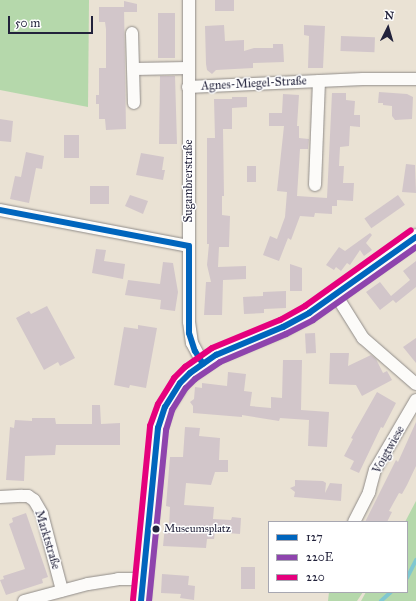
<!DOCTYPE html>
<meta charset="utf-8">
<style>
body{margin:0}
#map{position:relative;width:416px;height:601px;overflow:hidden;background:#eae2d4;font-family:"IM FELL Great Primer",serif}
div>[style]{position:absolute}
.green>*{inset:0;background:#b5d8ab}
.stream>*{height:3.5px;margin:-1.75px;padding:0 1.75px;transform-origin:1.75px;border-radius:1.75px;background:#80c7d0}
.building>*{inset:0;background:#d2c6ca;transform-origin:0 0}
.roads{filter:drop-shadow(0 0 1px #908c89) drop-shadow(0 0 1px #908c89)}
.street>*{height:12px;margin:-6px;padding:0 6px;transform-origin:6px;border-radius:6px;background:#fcfbf9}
.secondary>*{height:17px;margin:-8.5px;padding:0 8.5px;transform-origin:8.5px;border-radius:8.5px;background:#fcfbf9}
.bus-1>*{height:6px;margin:-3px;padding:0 3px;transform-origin:3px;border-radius:3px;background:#0065bd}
.bus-2>*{height:6px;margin:-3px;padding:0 3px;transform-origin:3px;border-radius:3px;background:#8e44ad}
.bus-3>*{height:6px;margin:-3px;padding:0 3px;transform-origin:3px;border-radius:3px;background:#e5007d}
.dots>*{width:11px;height:11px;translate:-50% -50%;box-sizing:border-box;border:2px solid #fff;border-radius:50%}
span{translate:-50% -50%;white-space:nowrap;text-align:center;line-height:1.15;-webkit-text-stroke:3px #fff;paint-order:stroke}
.bus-label{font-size:11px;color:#22223b}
.left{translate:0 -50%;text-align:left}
.street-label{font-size:12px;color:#22223b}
.legend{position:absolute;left:268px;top:521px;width:140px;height:72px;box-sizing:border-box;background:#fff;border:1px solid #a7a7b1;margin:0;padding:5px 7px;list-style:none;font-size:12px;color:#22223b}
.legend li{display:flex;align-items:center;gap:8px;height:20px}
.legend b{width:20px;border:1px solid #a7a7b1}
.north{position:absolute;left:368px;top:8px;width:40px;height:40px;-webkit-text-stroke:3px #fff;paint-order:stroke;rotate:5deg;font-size:11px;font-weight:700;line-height:16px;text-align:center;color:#22223b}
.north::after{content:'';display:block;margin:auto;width:14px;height:18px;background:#22223b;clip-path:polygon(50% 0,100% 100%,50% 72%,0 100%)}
.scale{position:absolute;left:8px;top:16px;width:85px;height:18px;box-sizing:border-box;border:2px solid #22223b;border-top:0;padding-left:5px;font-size:12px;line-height:14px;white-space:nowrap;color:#22223b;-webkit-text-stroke:3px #fff;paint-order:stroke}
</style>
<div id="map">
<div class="green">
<div style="clip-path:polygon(0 0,89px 0,88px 107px,0 90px)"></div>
<div style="clip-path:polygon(416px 501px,416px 601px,361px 601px,366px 592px,407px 592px,407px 522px,405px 522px)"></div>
<div style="clip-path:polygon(329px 592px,363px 592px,357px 601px,328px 601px)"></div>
</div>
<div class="stream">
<div style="left:407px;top:578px;width:20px;rotate:-63deg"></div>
<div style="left:381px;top:601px;width:13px;rotate:-42deg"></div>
</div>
<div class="building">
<div style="left:215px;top:0;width:19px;height:11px"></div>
<div style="clip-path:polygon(124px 1px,137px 4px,137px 12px,124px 12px)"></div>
<div style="clip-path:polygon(99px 7px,124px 7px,126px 129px,106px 130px,105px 119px,99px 119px,99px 104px,96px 104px,96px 95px,99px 95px,99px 68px,106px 68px,106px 29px,105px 22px,99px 22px)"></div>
<div style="left:175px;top:13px;width:45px;height:17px;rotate:90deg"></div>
<div style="clip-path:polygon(224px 25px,225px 41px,244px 40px,244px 51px,254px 48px,273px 48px,273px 44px,283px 44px,284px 62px,253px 63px,253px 68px,216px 70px,212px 74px,207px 70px,206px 64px,205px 26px)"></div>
<div style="clip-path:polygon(304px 25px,325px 26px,323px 68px,308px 68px,309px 36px,304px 35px)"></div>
<div style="left:341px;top:36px;width:34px;height:15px;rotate:2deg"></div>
<div style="clip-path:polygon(160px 76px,175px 76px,177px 144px,159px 144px)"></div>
<div style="clip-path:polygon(379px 92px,407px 94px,413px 97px,412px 119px,395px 120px,392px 116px,392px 106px,383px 105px,383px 103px,378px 103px)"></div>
<div style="clip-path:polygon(332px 93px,346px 93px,346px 100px,355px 101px,354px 115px,360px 115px,360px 127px,350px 126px,349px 146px,340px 147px,339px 166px,344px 166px,343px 183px,354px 183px,353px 201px,337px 200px,337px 206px,332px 206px,332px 214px,315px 213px,314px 217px,300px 216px,291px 240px,288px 238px,279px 261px,263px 255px,270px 236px,277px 239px,285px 217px,287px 192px,277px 191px,284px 126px,269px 126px,269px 113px,282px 113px,283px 94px,299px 95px,297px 126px,299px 126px,299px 138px,309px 139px,308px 149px,300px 149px,297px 196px,327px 198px)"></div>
<div style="clip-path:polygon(232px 97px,247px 97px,247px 107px,232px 108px,232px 129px,223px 129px,224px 196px,222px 196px,222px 215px,230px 216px,229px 247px,219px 247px,218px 267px,246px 266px,246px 279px,223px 280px,222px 315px,204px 315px,206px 282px,211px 282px,207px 265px,209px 244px,207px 244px,207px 138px,215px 138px,214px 99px,232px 99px)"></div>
<div style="clip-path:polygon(0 119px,13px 121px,11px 142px,0 141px)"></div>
<div style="left:64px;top:135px;width:15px;height:23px"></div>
<div style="clip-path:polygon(26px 152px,44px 156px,42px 169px,36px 168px,29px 203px,10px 199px,15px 176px,21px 177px)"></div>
<div style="clip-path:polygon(141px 153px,164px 157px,162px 170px,165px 170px,163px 180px,136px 175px)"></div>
<div style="clip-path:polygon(406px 164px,415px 165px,416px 193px,402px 192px)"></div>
<div style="left:247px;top:166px;width:9px;height:16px"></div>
<div style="left:90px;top:186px;width:19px;height:18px"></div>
<div style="clip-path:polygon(130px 195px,148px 201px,143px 214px,125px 206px)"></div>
<div style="left:398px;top:195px;width:12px;height:41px;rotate:55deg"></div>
<div style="clip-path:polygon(370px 233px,372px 235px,366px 243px,372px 250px,364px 256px,360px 250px,350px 265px,347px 263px,341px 271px,336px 267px,334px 270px,326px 265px,339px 247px,345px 251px)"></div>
<div style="clip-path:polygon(96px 249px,106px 250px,104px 261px,125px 264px,123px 279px,92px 273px)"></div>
<div style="clip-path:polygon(416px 261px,416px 287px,396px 303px,393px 300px,380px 310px,366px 292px,380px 282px,391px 296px,410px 280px,403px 271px)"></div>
<div style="clip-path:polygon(163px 262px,173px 263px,178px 292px,175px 311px,160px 309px,161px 300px,125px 295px,128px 280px,160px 284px)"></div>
<div style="clip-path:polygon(290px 264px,302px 268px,302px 291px,290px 291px)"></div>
<div style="clip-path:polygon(286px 291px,286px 308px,264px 309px,264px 313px,244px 314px,243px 297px,263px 296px,263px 292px)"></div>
<div style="clip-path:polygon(47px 306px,75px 358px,60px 366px,58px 362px,44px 370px,16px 318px,29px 311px,31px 314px)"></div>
<div style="clip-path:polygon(138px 325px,157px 328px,146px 388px,130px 385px,129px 388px,114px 385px,124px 327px,138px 329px)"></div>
<div style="left:315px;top:333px;width:20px;height:10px;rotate:87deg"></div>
<div style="clip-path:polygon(416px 338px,416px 363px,403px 347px)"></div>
<div style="clip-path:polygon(330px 353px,349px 353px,348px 366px,371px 355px,376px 359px,383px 373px,387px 371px,392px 380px,362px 396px,356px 385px,329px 384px)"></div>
<div style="clip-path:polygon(283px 360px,302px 360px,301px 410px,329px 412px,327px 447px,308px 446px,309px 420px,280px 418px,279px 421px,242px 415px,242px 417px,193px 413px,193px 406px,190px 402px,194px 399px,195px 387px,202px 388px,202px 383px,227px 386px,228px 372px,246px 374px,244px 391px,252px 392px,250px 406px,271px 408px,271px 397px,282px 398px)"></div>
<div style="clip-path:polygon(377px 392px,396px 403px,383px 428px,381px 427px,359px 473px,350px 469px,354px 461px,344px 456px,353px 439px,351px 438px)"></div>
<div style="clip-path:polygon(92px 405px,100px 405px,101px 424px,120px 423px,120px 445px,56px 445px,55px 455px,25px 456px,24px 481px,6px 480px,10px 427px,14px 428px,15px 420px,32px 421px,32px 418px,55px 418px,56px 424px,92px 424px)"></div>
<div style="clip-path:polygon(416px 422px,416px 466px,407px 485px,402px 494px,399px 493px,389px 511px,392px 512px,387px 522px,365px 522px,396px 460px,398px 462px)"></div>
<div style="clip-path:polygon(185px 427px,200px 428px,199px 436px,220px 438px,219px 460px,228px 460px,228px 472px,215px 472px,211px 485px,186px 483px,184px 505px,214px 507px,213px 519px,231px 520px,232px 517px,241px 518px,240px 534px,215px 532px,214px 539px,207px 539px,206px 548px,163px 546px,165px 526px,169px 527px,170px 507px,166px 506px,170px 457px,183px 457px)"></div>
<div style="clip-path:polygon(295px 480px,323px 481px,326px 483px,325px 493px,330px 483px,342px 484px,341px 501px,294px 497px,295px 492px,290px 488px,295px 486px)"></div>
<div style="clip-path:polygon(26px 513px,48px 577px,42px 579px,43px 583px,6px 595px,0 580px,4px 579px,3px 576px,25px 569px,9px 524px,13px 522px,12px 518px)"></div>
<div style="left:241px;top:567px;width:14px;height:22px"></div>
<div style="clip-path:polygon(162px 574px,189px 576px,188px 585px,195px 586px,194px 600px,180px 598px,181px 594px,161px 593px)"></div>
</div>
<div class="roads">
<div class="street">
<div style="left:189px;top:0;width:322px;rotate:90deg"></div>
<div style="left:189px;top:322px;width:21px;rotate:82deg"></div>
<div style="left:192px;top:343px;width:24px;rotate:62deg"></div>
<div style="left:132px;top:33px;width:70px;rotate:88.4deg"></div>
<div style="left:134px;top:69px;width:54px;rotate:-1.1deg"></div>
<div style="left:188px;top:87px;width:175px;rotate:-2.6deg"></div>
<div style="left:363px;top:79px;width:53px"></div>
<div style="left:315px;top:185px;width:104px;rotate:-87.8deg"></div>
<div style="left:0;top:210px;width:192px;rotate:10.8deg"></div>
<div style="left:336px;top:295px;width:51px;rotate:57.9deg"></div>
<div style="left:363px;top:338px;width:70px;rotate:41deg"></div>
<div style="left:0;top:497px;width:22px;rotate:-3deg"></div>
<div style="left:22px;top:496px;width:6px"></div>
<div style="left:28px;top:496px;width:7px;rotate:34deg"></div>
<div style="left:34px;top:500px;width:16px;rotate:60deg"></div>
<div style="left:42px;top:514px;width:79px;rotate:75.3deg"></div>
<div style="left:354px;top:522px;width:34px;rotate:-63deg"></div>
<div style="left:369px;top:492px;width:23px;rotate:-75deg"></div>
<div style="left:375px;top:470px;width:81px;rotate:-59.6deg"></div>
<div style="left:24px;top:601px;width:66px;rotate:-14.9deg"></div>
<div style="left:88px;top:584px;width:30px;rotate:-9deg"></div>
<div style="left:118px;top:579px;width:26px"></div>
</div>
<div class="secondary">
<div style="left:141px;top:601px;width:174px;rotate:-84.4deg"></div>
<div style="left:158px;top:428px;width:22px;rotate:-72deg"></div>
<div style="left:165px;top:407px;width:28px;rotate:-58deg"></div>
<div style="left:180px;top:383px;width:14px;rotate:-45deg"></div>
<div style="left:190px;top:373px;width:32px;rotate:-35deg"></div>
<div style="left:216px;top:355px;width:73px;rotate:-22.7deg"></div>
<div style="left:283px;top:327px;width:30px;rotate:-28deg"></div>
<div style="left:309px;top:313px;width:131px;rotate:-35.4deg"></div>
</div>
</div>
<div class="bus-1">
<div style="left:0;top:210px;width:192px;rotate:10.8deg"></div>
<div style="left:189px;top:246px;width:87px;rotate:90deg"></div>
<div style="left:189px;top:333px;width:19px;rotate:72deg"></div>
<div style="left:195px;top:351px;width:15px;rotate:58deg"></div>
<div style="left:141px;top:601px;width:174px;rotate:-84.4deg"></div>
<div style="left:158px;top:428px;width:22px;rotate:-72deg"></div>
<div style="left:165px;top:407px;width:28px;rotate:-58deg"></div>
<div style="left:180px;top:383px;width:14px;rotate:-45deg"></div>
<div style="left:190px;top:373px;width:32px;rotate:-35deg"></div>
<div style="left:216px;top:355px;width:73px;rotate:-22.7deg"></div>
<div style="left:283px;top:327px;width:30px;rotate:-28deg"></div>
<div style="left:309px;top:313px;width:131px;rotate:-35.4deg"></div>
</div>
<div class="bus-2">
<div style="left:149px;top:601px;width:172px;rotate:-84.3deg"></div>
<div style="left:166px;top:430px;width:21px;rotate:-73deg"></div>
<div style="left:172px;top:410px;width:26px;rotate:-58deg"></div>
<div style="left:186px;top:388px;width:13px;rotate:-45deg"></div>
<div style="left:195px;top:379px;width:30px;rotate:-34deg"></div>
<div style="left:220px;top:362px;width:72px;rotate:-23deg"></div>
<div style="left:286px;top:334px;width:30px;rotate:-27deg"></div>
<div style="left:313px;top:320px;width:126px;rotate:-35.3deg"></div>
</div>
<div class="bus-3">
<div style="left:133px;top:600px;width:175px;rotate:-84.4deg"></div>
<div style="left:150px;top:426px;width:23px;rotate:-70deg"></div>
<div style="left:158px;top:404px;width:31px;rotate:-58deg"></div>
<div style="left:174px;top:378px;width:16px;rotate:-45deg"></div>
<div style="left:185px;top:367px;width:33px;rotate:-35deg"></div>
<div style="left:212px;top:348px;width:74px;rotate:-22.4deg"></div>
<div style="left:280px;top:320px;width:29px;rotate:-29deg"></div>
<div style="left:305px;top:306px;width:130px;rotate:-35.6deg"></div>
</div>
<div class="dots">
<div style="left:156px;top:529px;background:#22223b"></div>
</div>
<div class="bus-label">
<span class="left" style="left:164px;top:529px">Museumsplatz</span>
</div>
<div class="street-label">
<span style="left:254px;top:84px;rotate:-3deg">Agnes-Miegel-Straße</span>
<span style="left:189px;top:181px;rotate:-90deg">Sugambrerstraße</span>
<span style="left:389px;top:450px;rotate:-61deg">Voigtwiese</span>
<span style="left:47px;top:540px;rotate:73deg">Marktstraße</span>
</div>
<ul class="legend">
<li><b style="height:5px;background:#0065bd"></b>127</li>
<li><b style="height:5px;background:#8e44ad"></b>220E</li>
<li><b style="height:5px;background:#e5007d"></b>220</li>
</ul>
<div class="north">N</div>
<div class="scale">50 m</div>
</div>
